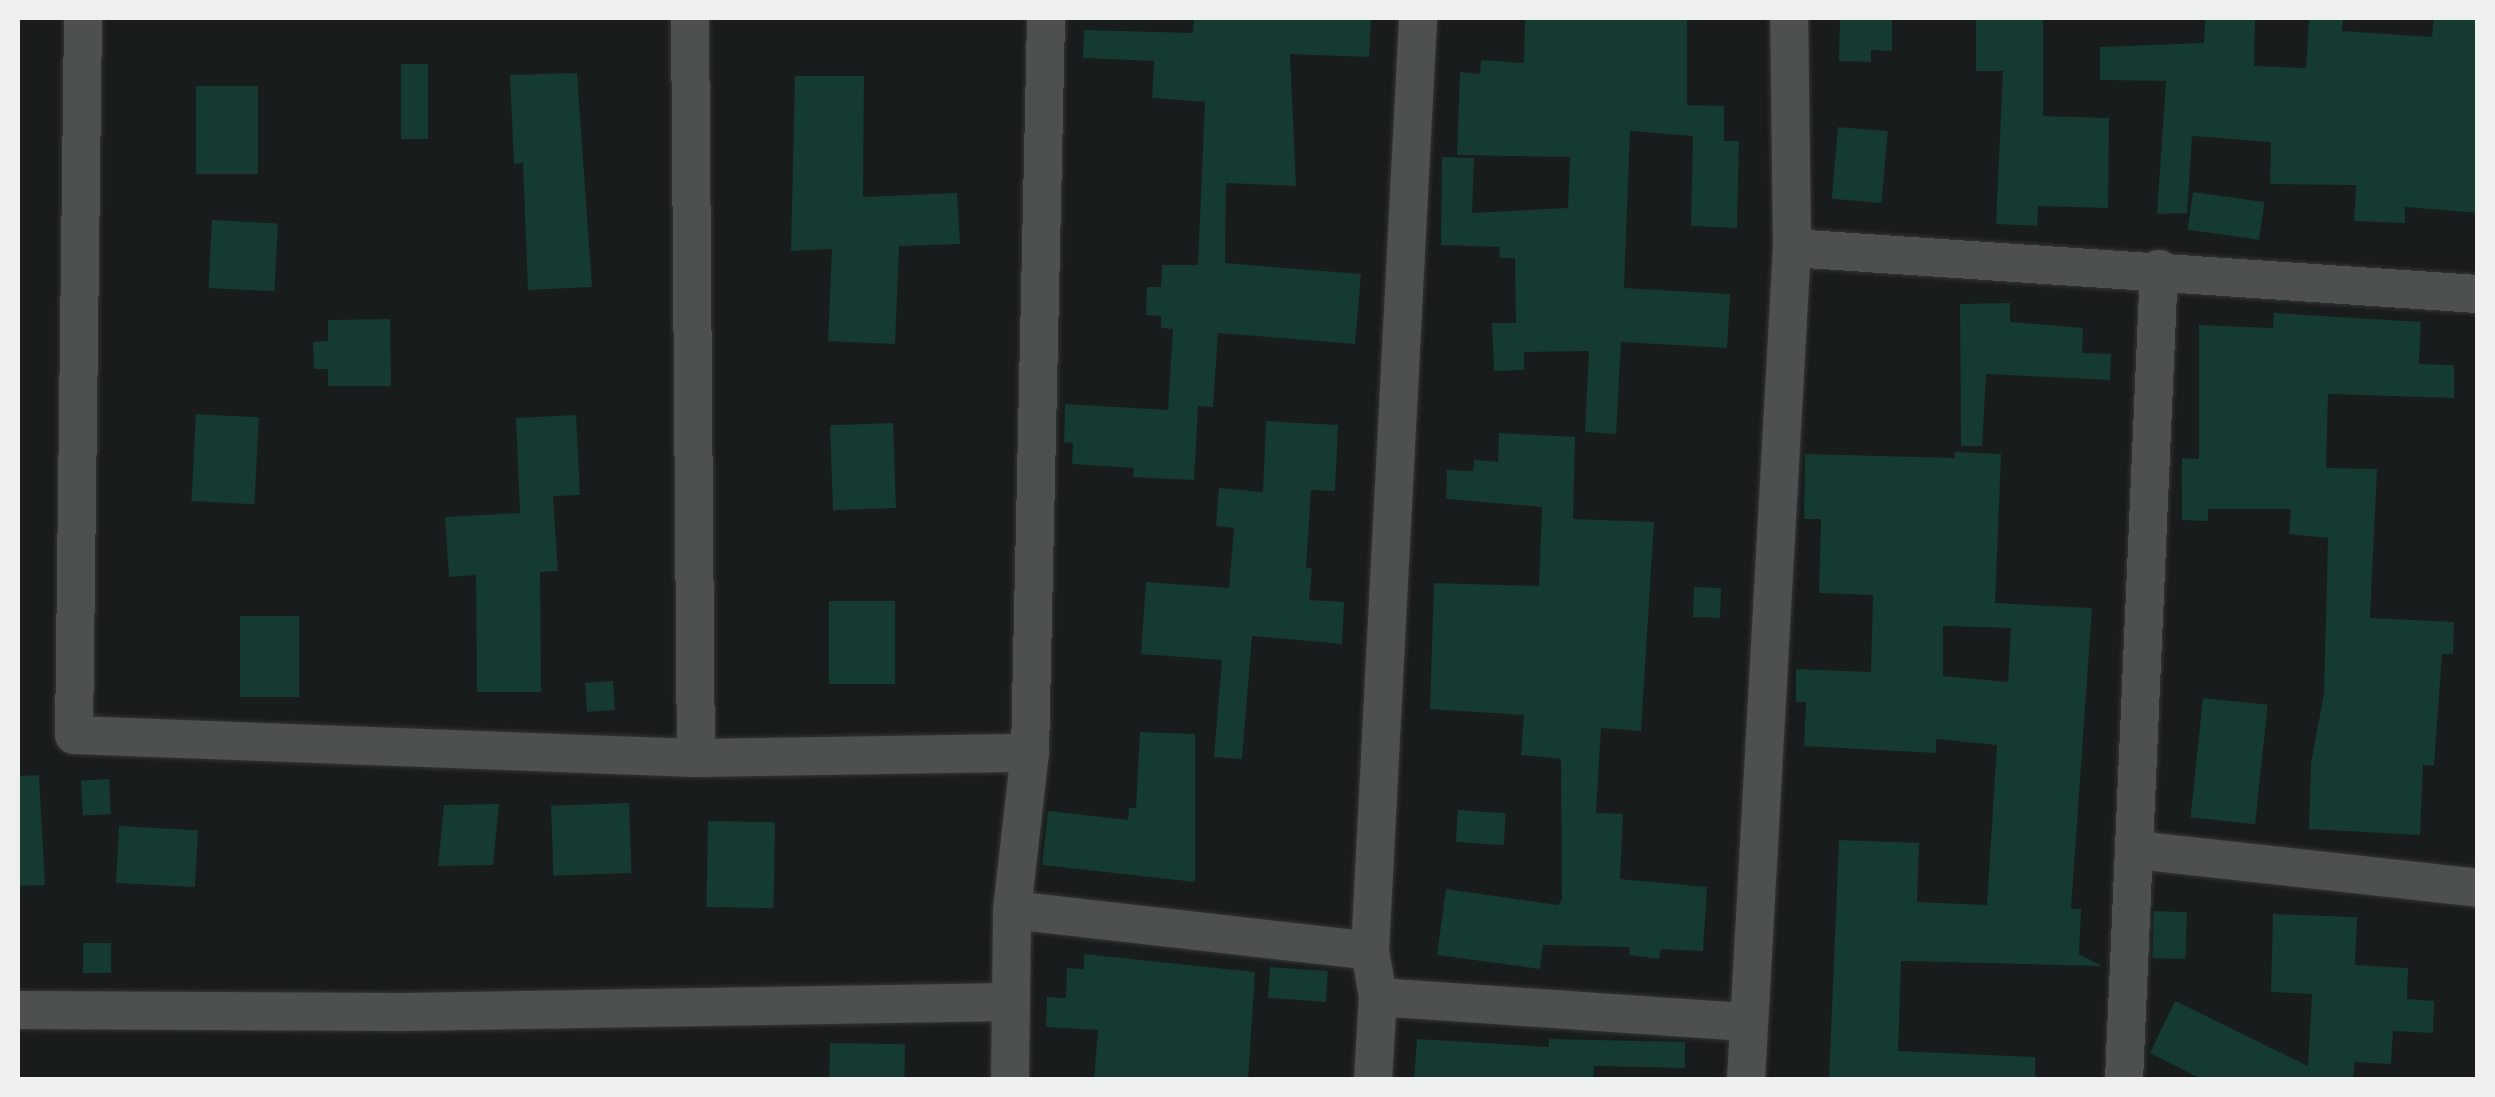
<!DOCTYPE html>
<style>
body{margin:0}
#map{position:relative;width:2495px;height:1097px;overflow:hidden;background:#191c1c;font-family:"Nunito Sans",sans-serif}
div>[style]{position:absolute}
.building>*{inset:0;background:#143a31;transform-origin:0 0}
.roads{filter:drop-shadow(0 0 2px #343536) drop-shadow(0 0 2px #343536)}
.street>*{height:38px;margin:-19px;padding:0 19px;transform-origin:19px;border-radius:19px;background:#4c5050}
span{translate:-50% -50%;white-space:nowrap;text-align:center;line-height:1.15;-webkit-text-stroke:10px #050606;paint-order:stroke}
.frame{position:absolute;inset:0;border:20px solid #eef0f0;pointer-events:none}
</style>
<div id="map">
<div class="building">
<div style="clip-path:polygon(1194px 18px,1371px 18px,1369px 57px,1290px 54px,1296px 186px,1226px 183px,1225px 263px,1361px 274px,1355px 344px,1218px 333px,1213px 407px,1198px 406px,1194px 480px,1133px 477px,1134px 468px,1072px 464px,1073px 443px,1064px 442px,1065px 404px,1168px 410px,1173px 329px,1161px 328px,1161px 316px,1146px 315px,1147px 287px,1161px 287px,1162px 265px,1198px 265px,1205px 102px,1152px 98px,1154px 61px,1083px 58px,1084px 30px,1193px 33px)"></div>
<div style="clip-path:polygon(1525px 18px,1687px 18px,1687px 105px,1724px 106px,1724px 141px,1739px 141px,1737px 228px,1691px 226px,1693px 136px,1630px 131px,1624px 288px,1730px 294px,1727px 348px,1621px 342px,1616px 434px,1585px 432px,1589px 351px,1524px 352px,1524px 370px,1494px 371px,1492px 323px,1516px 323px,1515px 258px,1500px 258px,1499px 247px,1441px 245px,1442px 157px,1474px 158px,1472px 213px,1568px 208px,1570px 157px,1457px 155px,1460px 72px,1480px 74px,1481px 60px,1524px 63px)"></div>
<div style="clip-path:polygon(1840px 18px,1892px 18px,1892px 51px,1871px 50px,1871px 62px,1839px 61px)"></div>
<div style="clip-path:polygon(1976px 18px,2043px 18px,2043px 116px,2109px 118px,2108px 208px,2038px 206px,2037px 226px,1996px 224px,2003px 71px,1976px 71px)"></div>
<div style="clip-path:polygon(2205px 18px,2255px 18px,2254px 66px,2306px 68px,2309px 18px,2343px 18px,2342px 31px,2432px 37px,2434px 18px,2478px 18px,2478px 213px,2405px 207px,2405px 223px,2354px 221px,2356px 185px,2270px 184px,2271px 142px,2192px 136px,2187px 213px,2157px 214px,2166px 81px,2100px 80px,2100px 47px,2204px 43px)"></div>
<div style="left:401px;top:64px;width:27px;height:75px"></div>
<div style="clip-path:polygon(577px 73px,592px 287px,528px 290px,523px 163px,514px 164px,510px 75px)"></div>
<div style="clip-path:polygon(795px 76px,864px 76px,863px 197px,957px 193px,960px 244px,899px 246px,895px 344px,828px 341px,832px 249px,791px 251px)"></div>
<div style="left:196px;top:86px;width:62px;height:88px"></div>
<div style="left:1838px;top:127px;width:50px;height:72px;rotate:5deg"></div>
<div style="left:2193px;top:192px;width:72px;height:38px;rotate:8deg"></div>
<div style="left:212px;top:220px;width:66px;height:68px;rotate:3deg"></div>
<div style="clip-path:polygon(2010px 303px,2010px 322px,2083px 328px,2082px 353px,2111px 354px,2110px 380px,1986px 374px,1982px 446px,1961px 446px,1960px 304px)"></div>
<div style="clip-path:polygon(2274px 313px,2421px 322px,2419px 364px,2454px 365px,2454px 398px,2328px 394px,2326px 468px,2377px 469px,2370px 618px,2454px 622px,2453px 654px,2442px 654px,2434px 766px,2423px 765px,2420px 835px,2309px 829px,2311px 763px,2324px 694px,2328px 538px,2289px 534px,2291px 509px,2208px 509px,2208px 521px,2182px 520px,2182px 458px,2199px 459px,2199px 325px,2273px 328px)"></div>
<div style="clip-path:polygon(390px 319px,391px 386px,328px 386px,328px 369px,314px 369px,313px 342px,328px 341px,328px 320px)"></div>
<div style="left:196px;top:414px;width:63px;height:87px;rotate:3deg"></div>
<div style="clip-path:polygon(576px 415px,580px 495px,553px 496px,558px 571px,540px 572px,541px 692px,477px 692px,476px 575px,449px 577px,445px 517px,520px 513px,516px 418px)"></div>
<div style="clip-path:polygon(1266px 421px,1338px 425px,1335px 491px,1311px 490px,1306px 568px,1312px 568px,1309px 600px,1344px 602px,1342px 644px,1252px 636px,1242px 759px,1214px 757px,1222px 660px,1141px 654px,1146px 582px,1229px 588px,1234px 528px,1216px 526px,1219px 488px,1263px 492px)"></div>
<div style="left:893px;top:423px;width:85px;height:63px;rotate:88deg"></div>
<div style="clip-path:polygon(1499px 433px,1575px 437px,1573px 519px,1654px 522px,1641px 731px,1601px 728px,1596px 813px,1623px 814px,1620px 879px,1707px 887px,1703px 951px,1661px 949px,1659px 959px,1629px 955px,1630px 947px,1543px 945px,1540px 969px,1437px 955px,1446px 889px,1558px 905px,1562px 899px,1561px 759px,1521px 755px,1524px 715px,1430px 709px,1434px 583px,1539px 586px,1542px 507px,1446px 499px,1447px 470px,1473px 471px,1474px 460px,1498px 462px)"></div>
<div style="clip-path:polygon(evenodd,1955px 452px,2001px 454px,1995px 603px,2092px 608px,2071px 909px,2081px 909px,2079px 954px,2102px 966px,1901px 961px,1898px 1051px,2035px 1057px,2035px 1080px,1829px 1080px,1839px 840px,1919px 843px,1917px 902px,1987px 905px,1997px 745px,1936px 739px,1936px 753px,1804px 746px,1806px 702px,1796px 702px,1796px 669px,1871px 672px,1873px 595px,1819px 593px,1821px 519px,1804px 519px,1805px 454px,1955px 458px,1955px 452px,1943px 626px,2011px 628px,2008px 682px,1943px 676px,1943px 626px)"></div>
<div style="left:1694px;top:587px;width:27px;height:30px;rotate:2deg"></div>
<div style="left:829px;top:601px;width:66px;height:83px"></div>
<div style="left:240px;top:616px;width:59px;height:81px"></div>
<div style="left:613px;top:681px;width:29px;height:28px;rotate:86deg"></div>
<div style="left:2203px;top:698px;width:65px;height:120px;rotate:6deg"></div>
<div style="clip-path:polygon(1140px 732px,1195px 734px,1195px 882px,1042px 865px,1048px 811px,1128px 820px,1129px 808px,1136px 808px)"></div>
<div style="clip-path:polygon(39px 775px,45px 885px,18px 886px,18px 776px)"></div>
<div style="left:109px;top:779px;width:35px;height:28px;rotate:87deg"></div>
<div style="left:629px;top:803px;width:70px;height:78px;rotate:88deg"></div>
<div style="clip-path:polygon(499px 804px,493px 865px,438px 866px,444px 805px)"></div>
<div style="left:1458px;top:810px;width:48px;height:32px;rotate:4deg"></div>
<div style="left:708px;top:821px;width:67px;height:86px;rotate:1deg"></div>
<div style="left:119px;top:826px;width:79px;height:57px;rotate:3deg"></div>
<div style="left:2154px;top:911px;width:33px;height:47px;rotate:2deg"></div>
<div style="clip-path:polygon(2273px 914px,2357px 917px,2355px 965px,2408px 968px,2407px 999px,2434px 1001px,2433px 1033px,2393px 1031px,2391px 1064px,2355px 1062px,2353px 1080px,2203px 1080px,2150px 1053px,2175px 1001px,2308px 1066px,2312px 994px,2271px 992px)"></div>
<div style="left:83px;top:943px;width:28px;height:30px"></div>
<div style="clip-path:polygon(1084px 954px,1255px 972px,1248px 1080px,1094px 1080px,1098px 1030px,1046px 1027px,1047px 997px,1066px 998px,1067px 968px,1084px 969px)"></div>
<div style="left:1270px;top:967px;width:58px;height:31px;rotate:4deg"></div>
<div style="clip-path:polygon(1417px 1039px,1549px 1047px,1549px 1039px,1685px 1042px,1685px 1068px,1594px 1066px,1593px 1080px,1414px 1080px)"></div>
<div style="left:830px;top:1043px;width:75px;height:37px;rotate:1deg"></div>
</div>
<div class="roads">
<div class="street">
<div style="left:83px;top:18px;width:717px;rotate:90.72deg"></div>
<div style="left:74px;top:735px;width:622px;rotate:2.12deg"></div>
<div style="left:696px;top:758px;width:334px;rotate:-0.9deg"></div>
<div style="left:690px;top:18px;width:740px;rotate:89.54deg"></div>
<div style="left:1792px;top:248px;width:688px;rotate:3.84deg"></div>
<div style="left:2136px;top:850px;width:344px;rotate:6.3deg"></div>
<div style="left:1012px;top:910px;width:360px;rotate:6.5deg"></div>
<div style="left:1378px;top:997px;width:372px;rotate:3.9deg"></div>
<div style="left:18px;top:1010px;width:385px;rotate:0.3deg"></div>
<div style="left:403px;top:1012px;width:608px;rotate:-0.94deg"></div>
<div style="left:1010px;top:1080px;width:170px;rotate:-89.3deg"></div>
<div style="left:1012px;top:910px;width:158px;rotate:-83.5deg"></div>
<div style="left:1030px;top:753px;width:735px;rotate:-88.75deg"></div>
<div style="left:1373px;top:1080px;width:83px;rotate:-86.6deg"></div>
<div style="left:1378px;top:997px;width:47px;rotate:-99.9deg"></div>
<div style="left:1370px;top:951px;width:934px;rotate:-87.05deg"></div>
<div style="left:1746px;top:1080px;width:833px;rotate:-86.84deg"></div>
<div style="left:1792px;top:248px;width:230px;rotate:-90.7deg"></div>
<div style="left:2124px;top:1080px;width:812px;rotate:-87.53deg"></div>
</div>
</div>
<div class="frame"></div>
</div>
